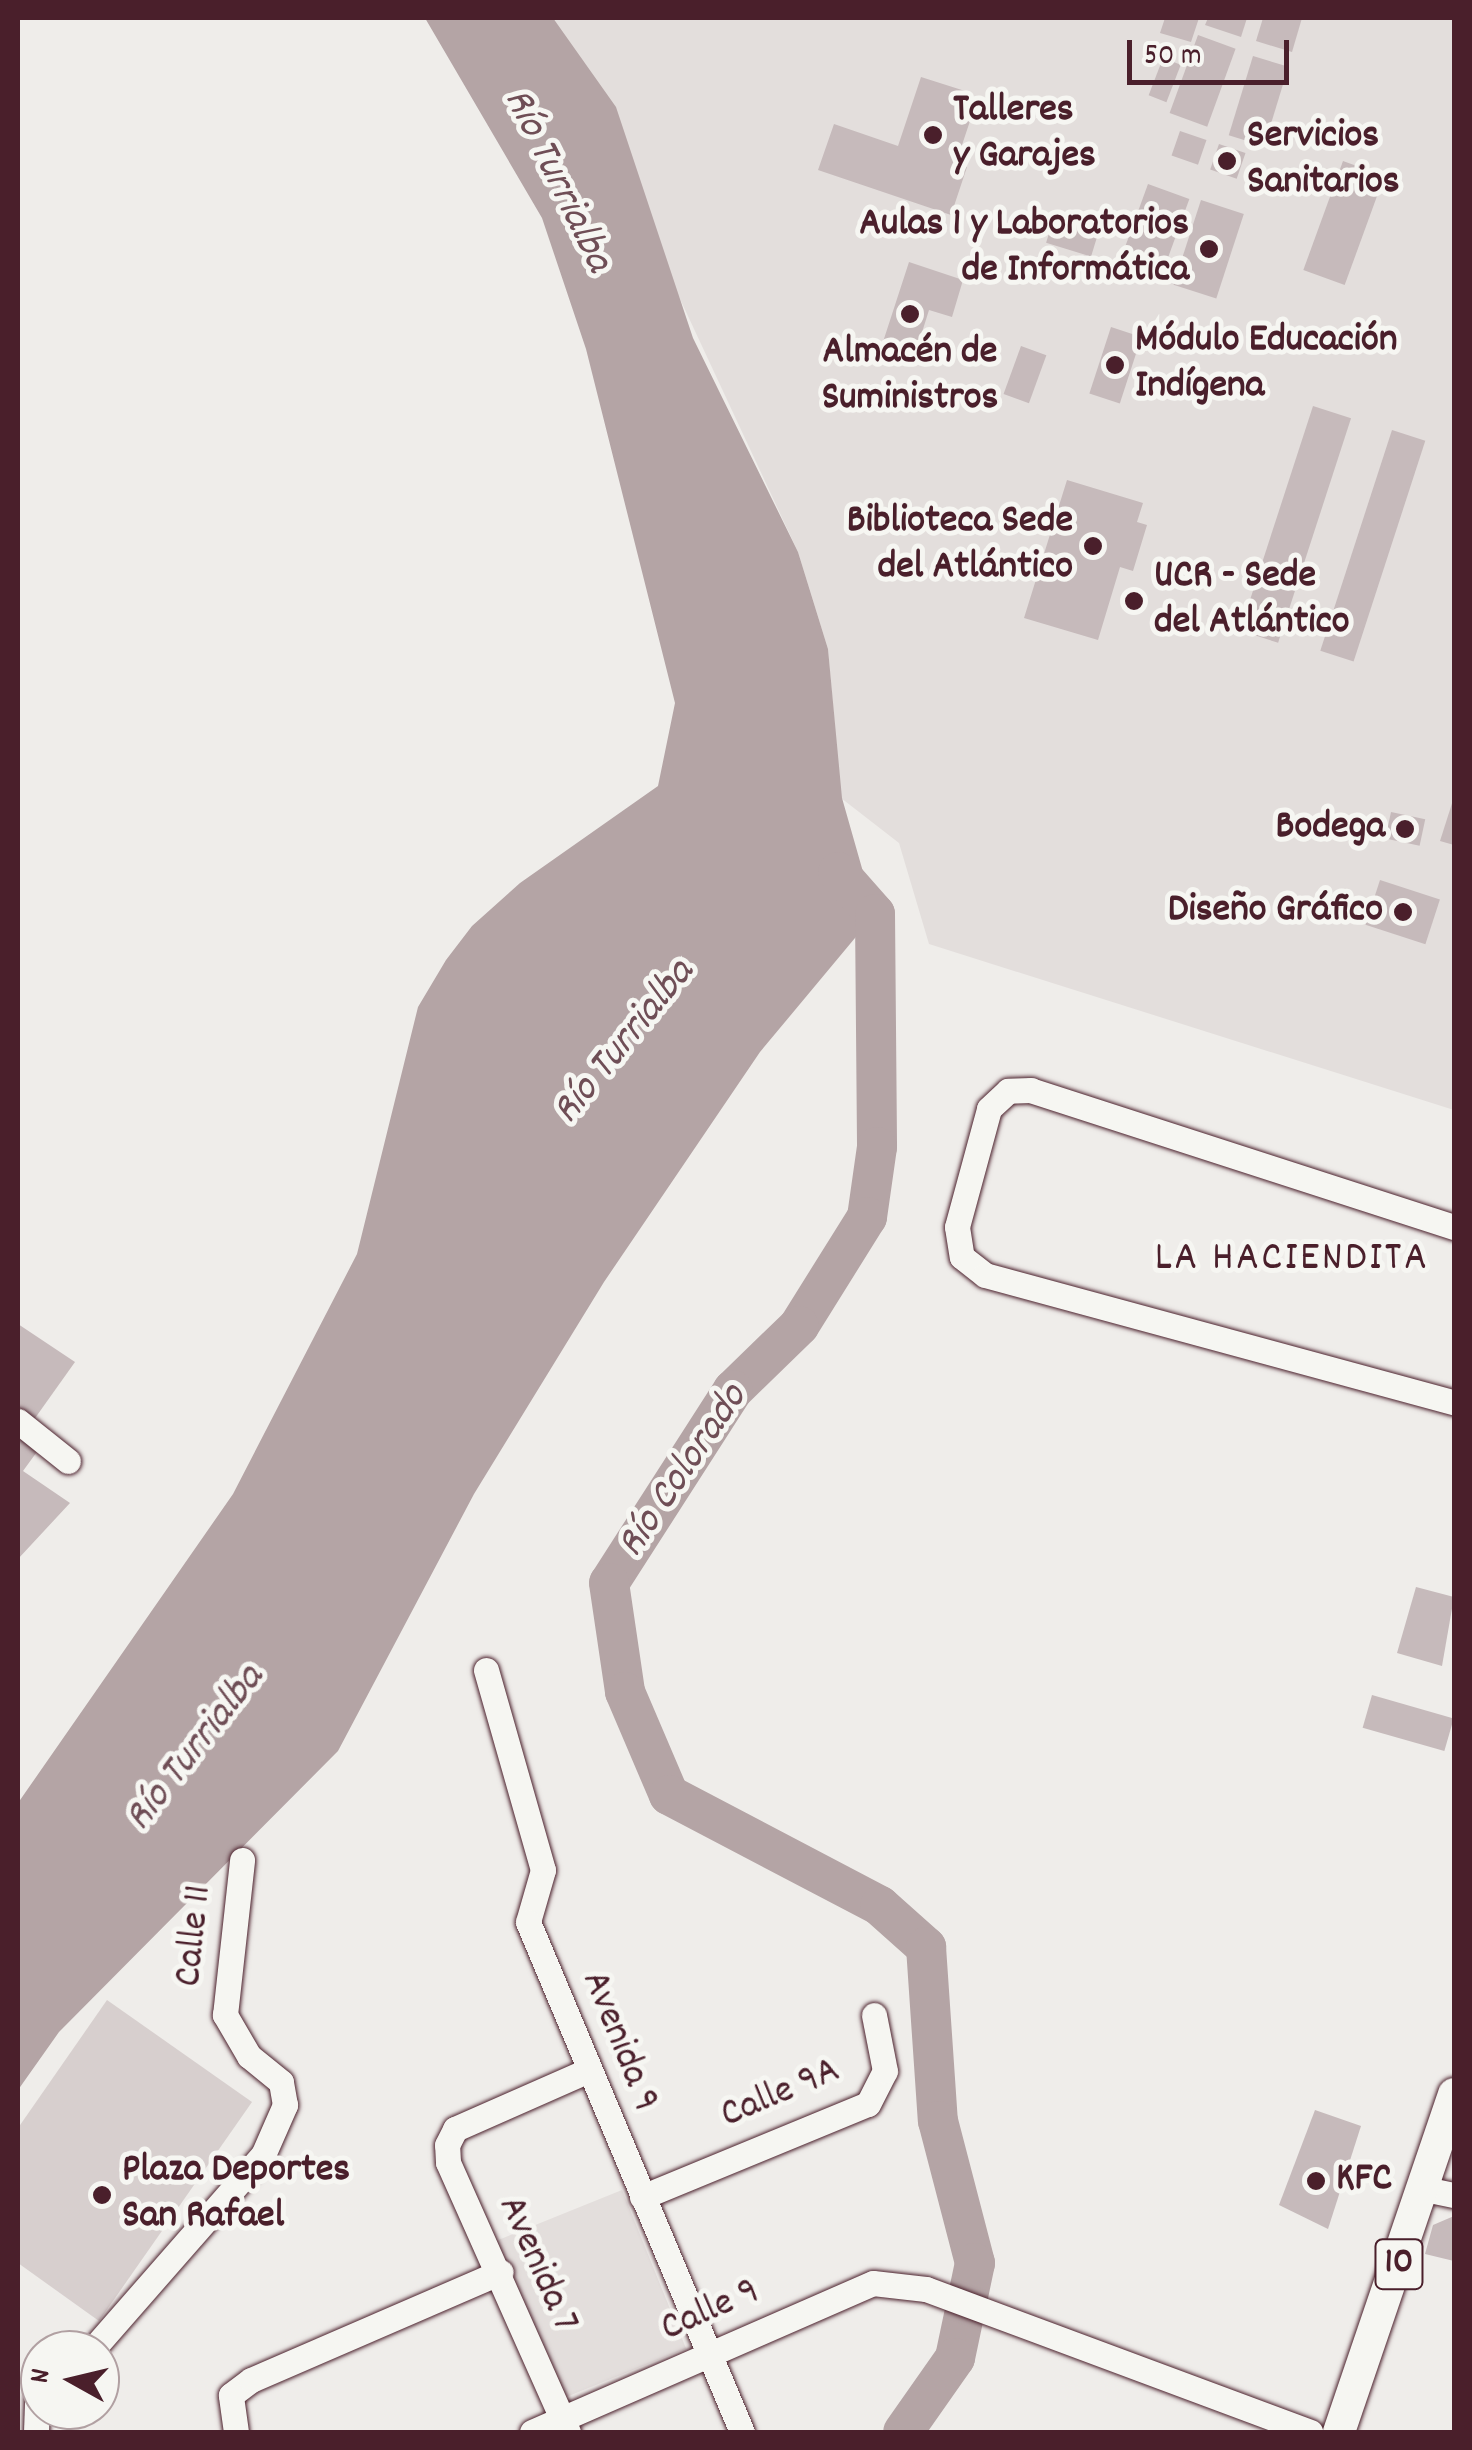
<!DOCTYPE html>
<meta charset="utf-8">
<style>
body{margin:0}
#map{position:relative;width:1472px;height:2450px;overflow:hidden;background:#efedea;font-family:Dekko,sans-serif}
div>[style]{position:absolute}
.built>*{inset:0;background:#e3dedc;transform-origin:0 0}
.green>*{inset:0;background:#d7cfce}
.water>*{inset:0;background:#b4a4a5}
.river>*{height:40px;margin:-20px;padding:0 20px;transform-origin:20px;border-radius:20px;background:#b4a4a5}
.building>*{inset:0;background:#c6babb;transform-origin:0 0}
.roads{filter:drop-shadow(0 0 2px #4a1f2b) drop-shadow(0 0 2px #4a1f2b)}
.minor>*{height:25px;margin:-12.5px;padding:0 12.5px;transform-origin:12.5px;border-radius:12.5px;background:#f6f6f2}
.major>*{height:32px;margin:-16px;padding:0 16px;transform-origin:16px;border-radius:16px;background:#f6f6f2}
.dots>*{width:28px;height:28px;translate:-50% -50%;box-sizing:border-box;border:5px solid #f6f6f2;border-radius:50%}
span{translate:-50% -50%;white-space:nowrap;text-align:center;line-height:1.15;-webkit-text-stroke:10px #f6f6f2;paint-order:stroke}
.shield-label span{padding:2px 8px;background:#f6f6f2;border:2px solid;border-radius:8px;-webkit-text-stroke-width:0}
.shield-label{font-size:38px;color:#4a1f2b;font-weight:700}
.poi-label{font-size:40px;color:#4a1f2b;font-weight:700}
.left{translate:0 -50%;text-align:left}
.right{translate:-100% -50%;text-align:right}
.street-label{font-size:40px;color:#4a1f2b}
.water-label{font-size:42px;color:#6f4e56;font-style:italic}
.neighbourhood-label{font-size:42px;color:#4a1f2b;letter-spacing:2.5px}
.frame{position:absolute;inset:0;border:20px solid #4a1f2b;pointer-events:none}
.north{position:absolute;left:20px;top:2330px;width:100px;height:100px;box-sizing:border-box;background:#f6f6f2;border:2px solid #b1a0a2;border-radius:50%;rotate:278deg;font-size:28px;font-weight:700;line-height:40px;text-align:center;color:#4a1f2b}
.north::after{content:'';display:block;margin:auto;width:35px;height:45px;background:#4a1f2b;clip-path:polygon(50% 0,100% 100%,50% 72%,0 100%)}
.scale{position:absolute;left:1127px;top:40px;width:162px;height:45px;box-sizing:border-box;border:5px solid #4a1f2b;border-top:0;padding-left:12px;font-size:30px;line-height:35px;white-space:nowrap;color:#4a1f2b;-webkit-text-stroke:8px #f6f6f2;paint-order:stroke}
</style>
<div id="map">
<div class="built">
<div style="clip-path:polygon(549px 18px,1454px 18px,1454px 1110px,929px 944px,899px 843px,841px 798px,828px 649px,798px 552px)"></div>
<div style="left:622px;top:2190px;width:171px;height:136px;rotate:68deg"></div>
</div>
<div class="green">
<div style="clip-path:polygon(107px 2000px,252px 2102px,99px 2321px,18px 2263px,18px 2128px)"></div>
</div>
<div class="water">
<div style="clip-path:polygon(425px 18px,553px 18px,616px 107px,693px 338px,798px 552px,828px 649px,842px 798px,875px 914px,760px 1052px,604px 1282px,474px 1494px,338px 1751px,59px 2032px,18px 2090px,18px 1803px,233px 1494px,357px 1254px,418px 1007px,446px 960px,472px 926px,520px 883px,658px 786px,675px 703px,586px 349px,542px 218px)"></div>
</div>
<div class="river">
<div style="left:838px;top:872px;width:56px;rotate:48.6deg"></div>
<div style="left:875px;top:914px;width:233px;rotate:89.5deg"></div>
<div style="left:877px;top:1147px;width:71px;rotate:98.1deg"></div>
<div style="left:867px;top:1217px;width:128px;rotate:122deg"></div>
<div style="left:799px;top:1326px;width:92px;rotate:135.9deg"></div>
<div style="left:733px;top:1390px;width:229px;rotate:122.7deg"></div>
<div style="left:609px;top:1583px;width:110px;rotate:81.6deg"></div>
<div style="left:625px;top:1692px;width:112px;rotate:66.9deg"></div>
<div style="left:669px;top:1795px;width:238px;rotate:27.7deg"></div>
<div style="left:880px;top:1906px;width:62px;rotate:41.7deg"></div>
<div style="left:926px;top:1947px;width:174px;rotate:86.1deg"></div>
<div style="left:938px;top:2121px;width:147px;rotate:75.4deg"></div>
<div style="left:975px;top:2263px;width:97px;rotate:101.9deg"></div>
<div style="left:955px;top:2358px;width:90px;rotate:125.1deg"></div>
</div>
<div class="building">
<div style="clip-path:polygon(1165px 18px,1199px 18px,1191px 42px,1160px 33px)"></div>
<div style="clip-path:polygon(1208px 18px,1247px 18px,1241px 37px,1205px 25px)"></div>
<div style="clip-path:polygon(1263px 18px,1302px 18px,1292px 52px,1256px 41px)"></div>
<div style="left:1198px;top:35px;width:40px;height:83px;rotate:20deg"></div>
<div style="left:1253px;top:56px;width:37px;height:83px;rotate:17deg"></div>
<div style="left:1163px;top:58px;width:19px;height:40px;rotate:21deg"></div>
<div style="clip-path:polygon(921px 77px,965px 91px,960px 107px,973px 112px,956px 163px,967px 167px,951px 215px,818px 170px,834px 124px,898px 146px)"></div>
<div style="left:1180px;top:131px;width:28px;height:26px;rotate:19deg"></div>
<div style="left:1219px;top:144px;width:28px;height:27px;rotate:19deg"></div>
<div style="left:1343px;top:161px;width:44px;height:116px;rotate:20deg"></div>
<div style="left:1148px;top:184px;width:44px;height:89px;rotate:20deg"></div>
<div style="left:1201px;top:200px;width:45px;height:89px;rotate:18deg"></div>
<div style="left:1054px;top:217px;width:47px;height:27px;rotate:17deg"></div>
<div style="clip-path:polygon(909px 262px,963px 280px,952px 317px,929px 310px,914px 358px,881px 348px)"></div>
<div style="left:1111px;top:327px;width:32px;height:70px;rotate:18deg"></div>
<div style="left:1021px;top:346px;width:27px;height:51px;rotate:20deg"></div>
<div style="left:1313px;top:406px;width:40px;height:236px;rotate:18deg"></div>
<div style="left:1392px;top:430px;width:35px;height:232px;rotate:18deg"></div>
<div style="clip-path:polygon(1067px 480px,1143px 503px,1137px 522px,1147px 525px,1133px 571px,1120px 567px,1098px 640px,1024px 618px)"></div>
<div style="clip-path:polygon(1454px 797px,1454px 845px,1440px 841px)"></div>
<div style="left:1391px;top:812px;width:35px;height:27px;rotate:12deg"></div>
<div style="left:1380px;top:880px;width:63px;height:47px;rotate:18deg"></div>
<div style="clip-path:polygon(18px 1324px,75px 1362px,33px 1421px,18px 1410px)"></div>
<div style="clip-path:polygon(18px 1434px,39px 1449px,23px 1471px,70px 1503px,18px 1559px)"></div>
<div style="clip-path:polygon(1416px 1587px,1454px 1597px,1442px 1666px,1397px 1653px)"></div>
<div style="left:1372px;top:1695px;width:85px;height:34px;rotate:16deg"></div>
<div style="clip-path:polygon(1315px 2110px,1361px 2126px,1328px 2229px,1279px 2205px)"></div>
<div style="clip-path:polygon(1454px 2216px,1454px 2261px,1425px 2254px,1433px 2225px)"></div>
</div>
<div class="roads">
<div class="minor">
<div style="left:1454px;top:1227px;width:445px;rotate:-162.1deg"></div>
<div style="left:1031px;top:1090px;width:23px;rotate:178deg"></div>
<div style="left:1008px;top:1091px;width:26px;rotate:137deg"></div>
<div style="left:989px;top:1109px;width:122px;rotate:105.2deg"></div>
<div style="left:957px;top:1227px;width:30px;rotate:81deg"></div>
<div style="left:962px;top:1257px;width:29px;rotate:38deg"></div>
<div style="left:985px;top:1275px;width:486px;rotate:15.2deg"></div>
<div style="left:18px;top:1421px;width:64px;rotate:38.7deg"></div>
<div style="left:486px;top:1670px;width:208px;rotate:74.1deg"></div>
<div style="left:543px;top:1870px;width:54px;rotate:106.1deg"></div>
<div style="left:528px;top:1922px;width:553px;rotate:67.24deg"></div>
<div style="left:1425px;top:2189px;width:30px;rotate:12deg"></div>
<div style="left:642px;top:2197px;width:244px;rotate:-22.4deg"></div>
<div style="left:868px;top:2104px;width:37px;rotate:-63deg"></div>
<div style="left:885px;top:2071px;width:57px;rotate:-101.1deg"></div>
<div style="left:92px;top:2350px;width:259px;rotate:-48.8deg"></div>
<div style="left:263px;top:2155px;width:55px;rotate:-66.3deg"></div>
<div style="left:285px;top:2105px;width:23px;rotate:-100deg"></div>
<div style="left:281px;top:2082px;width:41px;rotate:-140.9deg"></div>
<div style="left:249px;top:2056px;width:48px;rotate:-120.3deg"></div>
<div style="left:225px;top:2015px;width:156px;rotate:-83.7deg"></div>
<div style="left:36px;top:2432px;width:35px;rotate:-88deg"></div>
<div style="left:236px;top:2432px;width:37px;rotate:-98deg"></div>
<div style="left:231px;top:2395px;width:25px;rotate:-37deg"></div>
<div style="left:251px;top:2380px;width:272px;rotate:-23.4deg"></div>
<div style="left:532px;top:2432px;width:372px;rotate:-23.6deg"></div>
<div style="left:873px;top:2283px;width:53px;rotate:6.5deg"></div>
<div style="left:926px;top:2289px;width:410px;rotate:20.4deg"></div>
<div style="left:568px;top:2432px;width:295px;rotate:-114deg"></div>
<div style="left:448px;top:2162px;width:17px;rotate:-93deg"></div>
<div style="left:447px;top:2145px;width:18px;rotate:-63deg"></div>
<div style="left:455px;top:2129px;width:146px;rotate:-23.8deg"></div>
</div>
<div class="major">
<div style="left:1339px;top:2432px;width:357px;rotate:-71.2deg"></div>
</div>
</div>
<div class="dots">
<div style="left:933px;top:135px;background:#4a1f2b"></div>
<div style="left:1227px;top:161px;background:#4a1f2b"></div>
<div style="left:1209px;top:249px;background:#4a1f2b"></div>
<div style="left:910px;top:314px;background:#4a1f2b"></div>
<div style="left:1115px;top:365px;background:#4a1f2b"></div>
<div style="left:1093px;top:546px;background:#4a1f2b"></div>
<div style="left:1134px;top:601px;background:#4a1f2b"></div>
<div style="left:1405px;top:829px;background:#4a1f2b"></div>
<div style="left:1403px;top:912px;background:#4a1f2b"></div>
<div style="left:1316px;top:2181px;background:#4a1f2b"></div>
<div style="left:102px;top:2195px;background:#4a1f2b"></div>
</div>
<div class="shield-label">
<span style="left:1399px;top:2264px">10</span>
</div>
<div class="poi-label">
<span class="left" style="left:953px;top:135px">Talleres<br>y Garajes</span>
<span class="left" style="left:1247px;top:161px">Servicios<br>Sanitarios</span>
<span class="right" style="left:1189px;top:249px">Aulas 1 y Laboratorios<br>de Informática</span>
<span class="left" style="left:1135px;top:365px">Módulo Educación<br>Indígena</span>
<span style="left:910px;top:377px">Almacén de<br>Suministros</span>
<span class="right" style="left:1073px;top:546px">Biblioteca Sede<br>del Atlántico</span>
<span class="left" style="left:1154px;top:601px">UCR - Sede<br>del Atlántico</span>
<span class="right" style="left:1385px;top:829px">Bodega</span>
<span class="right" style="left:1383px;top:912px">Diseño Gráfico</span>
<span class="left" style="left:122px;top:2195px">Plaza Deportes<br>San Rafael</span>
<span class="left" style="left:1336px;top:2181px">KFC</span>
</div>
<div class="street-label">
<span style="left:196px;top:1936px;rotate:-84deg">Calle 11</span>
<span style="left:618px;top:2042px;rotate:68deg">Avenida 9</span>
<span style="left:781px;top:2095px;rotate:-23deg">Calle 9A</span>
<span style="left:536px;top:2265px;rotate:66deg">Avenida 7</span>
<span style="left:711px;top:2312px;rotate:-24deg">Calle 9</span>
</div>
<div class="water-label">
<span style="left:556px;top:181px;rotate:64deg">Río Turrialba</span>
<span style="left:625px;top:1043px;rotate:-51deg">Río Turrialba</span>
<span style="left:684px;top:1472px;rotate:-56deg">Río Colorado</span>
<span style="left:196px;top:1749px;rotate:-52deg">Río Turrialba</span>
</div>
<div class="neighbourhood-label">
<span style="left:1292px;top:1260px">LA HACIENDITA</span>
</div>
<div class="frame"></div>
<div class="north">N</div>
<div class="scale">50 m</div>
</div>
